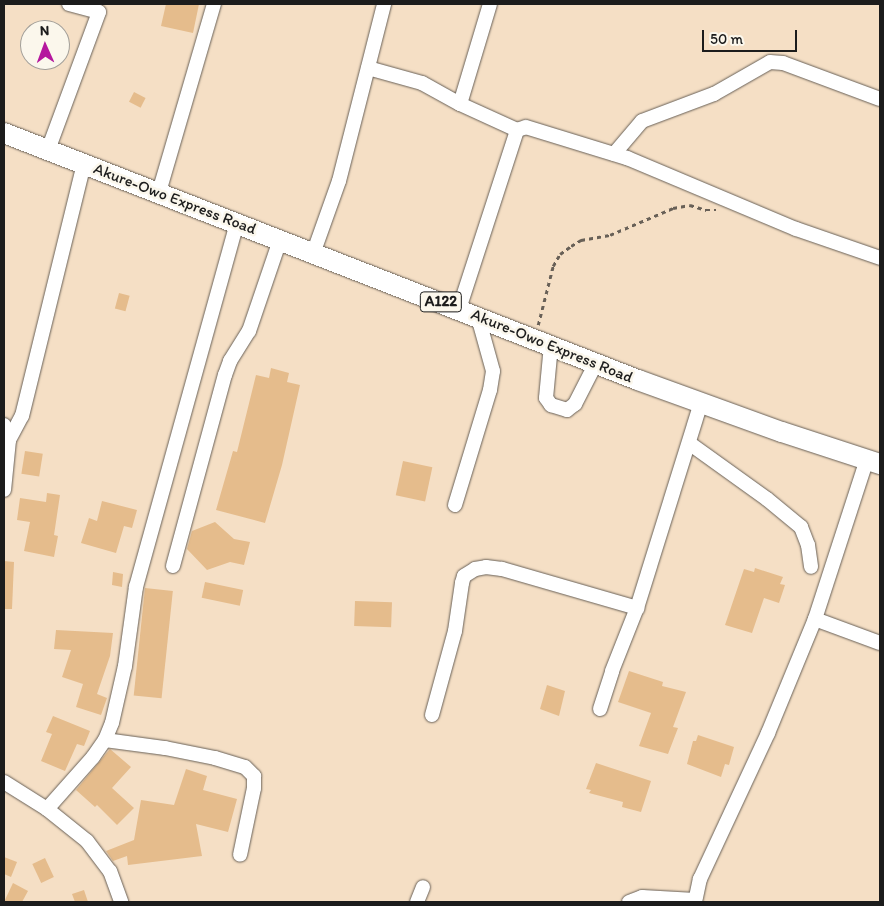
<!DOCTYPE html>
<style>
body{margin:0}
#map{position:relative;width:884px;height:906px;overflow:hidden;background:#f5dfc5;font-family:Itim,sans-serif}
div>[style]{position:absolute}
.building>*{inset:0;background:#e5bc8c;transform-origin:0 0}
.path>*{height:2.5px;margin-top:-1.25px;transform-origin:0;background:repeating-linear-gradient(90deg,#686057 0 4px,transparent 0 8px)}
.roads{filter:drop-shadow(0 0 1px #686057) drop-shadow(0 0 1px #686057)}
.minor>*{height:14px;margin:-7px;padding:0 7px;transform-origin:7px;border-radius:7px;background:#fff}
.highway>*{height:20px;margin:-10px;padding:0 10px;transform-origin:10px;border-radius:10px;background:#fff}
span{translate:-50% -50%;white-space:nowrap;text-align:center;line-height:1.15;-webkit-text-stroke:5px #fbf7ec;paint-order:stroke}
.shield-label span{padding:1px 4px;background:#fbf7ec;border:1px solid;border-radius:4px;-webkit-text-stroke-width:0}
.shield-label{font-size:15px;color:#1c1c1c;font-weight:700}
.street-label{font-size:16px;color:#1c1c1c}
.frame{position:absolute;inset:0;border:5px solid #1c1c1c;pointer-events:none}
.north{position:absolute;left:20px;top:20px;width:50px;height:50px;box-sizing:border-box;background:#fbf7ec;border:1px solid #a29f99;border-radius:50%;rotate:358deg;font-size:14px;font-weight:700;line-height:20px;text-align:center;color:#1c1c1c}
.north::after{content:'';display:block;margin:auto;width:18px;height:22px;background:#b5179e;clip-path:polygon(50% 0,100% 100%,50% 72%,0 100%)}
.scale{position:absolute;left:702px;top:30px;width:95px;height:22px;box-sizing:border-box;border:2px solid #1c1c1c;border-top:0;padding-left:6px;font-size:15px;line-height:18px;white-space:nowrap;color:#1c1c1c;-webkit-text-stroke:4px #fbf7ec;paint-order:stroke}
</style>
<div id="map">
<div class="building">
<div style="clip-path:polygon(166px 4px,199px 4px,193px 33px,161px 26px)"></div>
<div style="left:134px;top:92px;width:13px;height:11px;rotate:27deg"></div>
<div style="left:119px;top:293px;width:11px;height:16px;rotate:15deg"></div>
<div style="clip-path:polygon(271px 368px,289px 373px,287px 382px,300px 385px,282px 465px,265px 523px,216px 510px,233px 451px,237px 452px,256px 375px,269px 378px)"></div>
<div style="left:25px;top:451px;width:18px;height:23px;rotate:9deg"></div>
<div style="left:403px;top:461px;width:30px;height:35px;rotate:12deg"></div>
<div style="clip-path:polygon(47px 493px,60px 495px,54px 535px,58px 536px,54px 557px,24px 551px,30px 522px,17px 520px,20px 498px,46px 502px)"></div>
<div style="clip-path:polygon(102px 501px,137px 510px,132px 528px,124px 526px,116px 553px,81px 543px,89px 518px,97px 521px)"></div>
<div style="clip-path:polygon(215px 522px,234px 539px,250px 542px,244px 565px,230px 562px,207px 570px,187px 549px,192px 531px)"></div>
<div style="clip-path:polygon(4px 561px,14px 562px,12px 609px,4px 609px)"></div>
<div style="clip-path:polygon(755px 568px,783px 577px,780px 584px,785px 585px,779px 603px,764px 598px,752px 633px,725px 625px,744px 569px,754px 572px)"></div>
<div style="clip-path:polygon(113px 572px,123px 574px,122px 587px,112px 585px)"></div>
<div style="left:205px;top:582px;width:39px;height:16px;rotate:12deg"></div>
<div style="left:145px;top:588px;width:28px;height:108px;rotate:6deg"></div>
<div style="left:355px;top:601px;width:37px;height:25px;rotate:2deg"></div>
<div style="clip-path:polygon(56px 630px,113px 633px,110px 656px,97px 694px,107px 698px,101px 715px,76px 707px,83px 684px,62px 677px,71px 650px,54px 649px)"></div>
<div style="clip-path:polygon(629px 671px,663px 682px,662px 686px,686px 692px,673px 727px,678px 728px,668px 754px,639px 746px,651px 713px,618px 702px)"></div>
<div style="clip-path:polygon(547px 685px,565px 691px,559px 716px,540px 709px)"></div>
<div style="clip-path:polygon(53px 716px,90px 731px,84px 746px,77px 744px,65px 771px,41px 761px,52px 734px,46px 732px)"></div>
<div style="clip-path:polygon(698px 735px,734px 747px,729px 765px,725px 764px,721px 777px,687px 764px,693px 741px,696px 741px)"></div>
<div style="clip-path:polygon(110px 749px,131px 767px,112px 788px,134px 808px,117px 825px,97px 805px,95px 807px,76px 790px)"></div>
<div style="clip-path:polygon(596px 763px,651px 781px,641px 812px,622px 807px,623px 802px,589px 793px,591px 790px,586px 789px)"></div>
<div style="clip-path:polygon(186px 769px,207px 776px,203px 790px,237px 799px,228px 832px,196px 824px,202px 856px,128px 865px,127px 856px,113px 861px,106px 851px,134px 840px,141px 800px,174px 805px)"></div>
<div style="clip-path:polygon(4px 857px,17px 862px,11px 877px,4px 874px)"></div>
<div style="left:45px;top:858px;width:21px;height:14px;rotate:65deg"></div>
<div style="clip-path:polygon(13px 883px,28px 891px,22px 902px,4px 902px)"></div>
<div style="clip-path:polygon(84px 890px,88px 902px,75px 902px,72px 894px)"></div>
</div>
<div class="path">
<div style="left:538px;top:325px;width:61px;rotate:-75.7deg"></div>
<div style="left:553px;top:266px;width:14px;rotate:-60deg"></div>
<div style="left:560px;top:254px;width:14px;rotate:-36deg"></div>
<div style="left:571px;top:246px;width:12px;rotate:-31deg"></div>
<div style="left:581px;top:240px;width:29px;rotate:-10deg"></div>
<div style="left:610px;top:235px;width:69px;rotate:-23.2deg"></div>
<div style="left:673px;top:208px;width:17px;rotate:-10deg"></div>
<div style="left:690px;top:205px;width:17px;rotate:17deg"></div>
<div style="left:706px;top:210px;width:10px"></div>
</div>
<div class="roads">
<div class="minor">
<div style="left:368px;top:68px;width:56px;rotate:15.5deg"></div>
<div style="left:422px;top:83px;width:43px;rotate:28.9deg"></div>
<div style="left:460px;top:104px;width:63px;rotate:24.5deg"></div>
<div style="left:460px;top:104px;width:104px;rotate:-73.3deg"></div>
<div style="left:48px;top:150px;width:147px;rotate:-69.7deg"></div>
<div style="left:99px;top:12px;width:31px;rotate:-165deg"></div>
<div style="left:614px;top:154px;width:43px;rotate:-49.7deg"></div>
<div style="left:642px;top:121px;width:77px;rotate:-20.6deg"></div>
<div style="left:714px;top:94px;width:64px;rotate:-29.7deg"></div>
<div style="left:770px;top:62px;width:13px;rotate:4deg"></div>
<div style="left:783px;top:63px;width:103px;rotate:20.4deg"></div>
<div style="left:159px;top:192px;width:196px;rotate:-73.7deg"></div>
<div style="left:313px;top:254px;width:77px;rotate:-70.4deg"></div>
<div style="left:339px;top:181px;width:183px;rotate:-75.7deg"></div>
<div style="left:459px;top:309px;width:188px;rotate:-72deg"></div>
<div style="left:517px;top:130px;width:9px;rotate:-18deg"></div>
<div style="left:526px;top:127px;width:106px;rotate:17.1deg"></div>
<div style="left:627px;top:158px;width:183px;rotate:22.8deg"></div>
<div style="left:796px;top:229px;width:89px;rotate:19deg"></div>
<div style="left:551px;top:345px;width:53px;rotate:95.4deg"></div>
<div style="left:546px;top:398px;width:9px;rotate:54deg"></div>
<div style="left:551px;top:405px;width:17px;rotate:17deg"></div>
<div style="left:567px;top:410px;width:10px;rotate:-37deg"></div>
<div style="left:575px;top:404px;width:46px;rotate:-62.9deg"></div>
<div style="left:4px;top:425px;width:16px;rotate:72deg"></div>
<div style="left:9px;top:440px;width:50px;rotate:95.7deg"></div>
<div style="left:9px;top:440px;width:27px;rotate:-62deg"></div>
<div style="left:22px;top:416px;width:260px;rotate:-76.2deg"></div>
<div style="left:689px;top:443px;width:96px;rotate:35.7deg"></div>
<div style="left:767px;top:499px;width:44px;rotate:39.5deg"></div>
<div style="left:801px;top:527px;width:19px;rotate:69deg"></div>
<div style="left:808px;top:545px;width:22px;rotate:82deg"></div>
<div style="left:455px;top:505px;width:120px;rotate:-73.1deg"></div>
<div style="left:490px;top:390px;width:19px;rotate:-81deg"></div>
<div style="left:493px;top:371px;width:56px;rotate:-105.5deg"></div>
<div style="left:173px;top:566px;width:198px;rotate:-74.8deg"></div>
<div style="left:225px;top:375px;width:15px;rotate:-70deg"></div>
<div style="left:230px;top:361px;width:36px;rotate:-58deg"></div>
<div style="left:249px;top:331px;width:96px;rotate:-71.2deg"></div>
<div style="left:815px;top:619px;width:69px;rotate:20.3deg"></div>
<div style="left:600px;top:709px;width:40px;rotate:-72deg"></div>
<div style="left:612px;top:671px;width:68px;rotate:-68.4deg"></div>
<div style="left:637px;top:608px;width:216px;rotate:-72.7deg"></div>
<div style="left:432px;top:715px;width:87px;rotate:-74.7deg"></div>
<div style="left:455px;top:631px;width:49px;rotate:-81.7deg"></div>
<div style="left:462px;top:583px;width:7px;rotate:-74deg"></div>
<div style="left:464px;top:576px;width:13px;rotate:-32deg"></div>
<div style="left:475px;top:569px;width:11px;rotate:-10deg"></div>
<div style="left:486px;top:567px;width:16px;rotate:7deg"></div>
<div style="left:502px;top:569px;width:141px;rotate:16.1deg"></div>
<div style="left:105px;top:740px;width:61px;rotate:7.6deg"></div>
<div style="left:165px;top:748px;width:51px;rotate:11.3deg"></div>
<div style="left:215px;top:758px;width:31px;rotate:17deg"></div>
<div style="left:245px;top:767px;width:13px;rotate:45deg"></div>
<div style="left:254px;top:776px;width:12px;rotate:90deg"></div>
<div style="left:254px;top:788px;width:68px;rotate:101.8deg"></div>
<div style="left:4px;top:782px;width:51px;rotate:32.1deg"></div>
<div style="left:47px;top:809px;width:51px;rotate:38.7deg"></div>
<div style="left:87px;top:841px;width:38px;rotate:53deg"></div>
<div style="left:110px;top:871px;width:33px;rotate:70deg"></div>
<div style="left:47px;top:809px;width:69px;rotate:-48.5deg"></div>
<div style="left:93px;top:757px;width:21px;rotate:-55deg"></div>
<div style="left:105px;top:740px;width:18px;rotate:-68deg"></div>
<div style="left:112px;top:723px;width:58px;rotate:-77.2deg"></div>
<div style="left:125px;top:666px;width:80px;rotate:-82.1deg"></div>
<div style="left:136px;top:587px;width:378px;rotate:-74.5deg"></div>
<div style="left:417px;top:902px;width:16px;rotate:-68deg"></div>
<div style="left:629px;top:902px;width:14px;rotate:-21deg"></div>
<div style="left:642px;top:897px;width:53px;rotate:3.2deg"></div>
<div style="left:695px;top:902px;width:24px;rotate:-78deg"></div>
<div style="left:700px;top:879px;width:161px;rotate:-65deg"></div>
<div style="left:768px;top:733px;width:123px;rotate:-67.6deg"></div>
<div style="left:815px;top:619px;width:168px;rotate:-72deg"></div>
</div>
<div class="highway">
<div style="left:4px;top:133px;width:680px;rotate:21.29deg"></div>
<div style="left:638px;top:380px;width:153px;rotate:19.9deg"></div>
<div style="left:782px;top:432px;width:103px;rotate:18.1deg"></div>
</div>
</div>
<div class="shield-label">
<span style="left:441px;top:302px">A122</span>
</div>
<div class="street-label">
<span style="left:175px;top:199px;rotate:21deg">Akure-Owo Express Road</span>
<span style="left:552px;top:346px;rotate:22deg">Akure-Owo Express Road</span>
</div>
<div class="frame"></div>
<div class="north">N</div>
<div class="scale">50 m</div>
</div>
